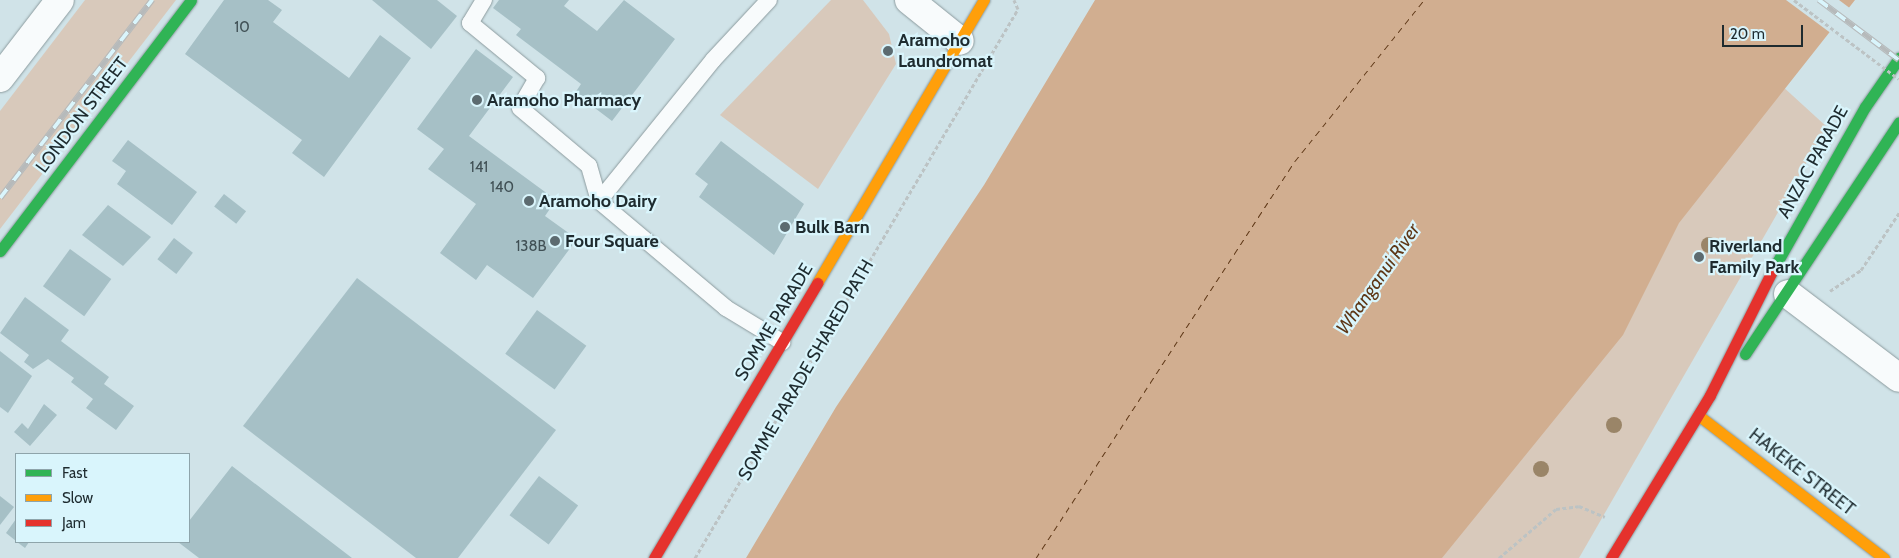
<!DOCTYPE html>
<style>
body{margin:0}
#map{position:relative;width:1899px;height:558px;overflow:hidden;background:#d0e3e8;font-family:Cabin,sans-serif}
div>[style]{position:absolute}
.green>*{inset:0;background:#d8c9bb}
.water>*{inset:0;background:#d1ae90}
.pier>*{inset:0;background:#d0e3e8}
.ferry>*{height:1px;margin-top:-0.5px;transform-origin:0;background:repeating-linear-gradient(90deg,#5e3716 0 6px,transparent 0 11px)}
.building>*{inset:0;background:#a6c0c6;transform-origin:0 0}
.path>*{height:3px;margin-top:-1.5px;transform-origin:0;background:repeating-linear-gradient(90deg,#bcc3c4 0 4px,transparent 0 6.5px)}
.roads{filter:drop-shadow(0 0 1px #8c9b9e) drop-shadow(0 0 1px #8c9b9e)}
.lane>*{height:16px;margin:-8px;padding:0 8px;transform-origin:8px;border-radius:8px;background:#f8fbfc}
.street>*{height:28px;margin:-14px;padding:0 14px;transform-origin:14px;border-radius:14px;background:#f8fbfc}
.fast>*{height:11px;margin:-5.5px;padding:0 5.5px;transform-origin:5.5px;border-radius:5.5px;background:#30b455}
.slow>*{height:11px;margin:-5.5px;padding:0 5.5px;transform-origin:5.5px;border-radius:5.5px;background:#ff9f0a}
.jam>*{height:11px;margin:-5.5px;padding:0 5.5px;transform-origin:5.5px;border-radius:5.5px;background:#e5322d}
.rail>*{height:5.5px;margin-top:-2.75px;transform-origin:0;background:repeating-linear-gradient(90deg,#d9f5fc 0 11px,#b6babb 0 22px);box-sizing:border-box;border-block:1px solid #b6babb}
.path-bridge>*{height:3px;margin-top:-1.5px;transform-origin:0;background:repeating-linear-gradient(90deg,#bcc3c4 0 4px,transparent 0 6.5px)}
.trees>*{width:16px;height:16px;margin:-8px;border-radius:50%;background:#9a8568}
.dots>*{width:14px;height:14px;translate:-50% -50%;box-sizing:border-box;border:2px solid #d9f5fc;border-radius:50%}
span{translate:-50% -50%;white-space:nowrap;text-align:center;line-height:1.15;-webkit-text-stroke:4.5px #d9f5fc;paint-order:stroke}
.number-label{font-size:15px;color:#405055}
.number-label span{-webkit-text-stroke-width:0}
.poi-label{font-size:18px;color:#1e2b2f;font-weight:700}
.left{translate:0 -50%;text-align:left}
.street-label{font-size:18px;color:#1e2b2f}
.water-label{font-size:19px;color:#5e3716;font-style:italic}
.legend{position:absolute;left:15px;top:453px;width:175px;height:90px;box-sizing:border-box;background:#d9f5fc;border:1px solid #8ea4aa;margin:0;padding:6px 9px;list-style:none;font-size:15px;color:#1e2b2f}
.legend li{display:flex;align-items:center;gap:10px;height:25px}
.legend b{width:25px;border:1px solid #8ea4aa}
.scale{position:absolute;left:1722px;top:25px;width:81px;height:22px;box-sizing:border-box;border:2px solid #1e2b2f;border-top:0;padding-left:6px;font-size:15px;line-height:18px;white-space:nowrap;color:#1e2b2f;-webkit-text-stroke:4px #d9f5fc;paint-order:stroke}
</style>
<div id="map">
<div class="green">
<div style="clip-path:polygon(85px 0,176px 0,0 229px,0 111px)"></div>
<div style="clip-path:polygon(831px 0,863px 0,889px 34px,896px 64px,818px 189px,720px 115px)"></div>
<div style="clip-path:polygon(1781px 85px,1827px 127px,1579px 558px,1427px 558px)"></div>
</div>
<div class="water">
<div style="clip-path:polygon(1095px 0,1855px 0,1679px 223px,1623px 335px,1442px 558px,746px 558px,836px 407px,984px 185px)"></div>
</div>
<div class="pier">
<div style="clip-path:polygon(1786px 0,1839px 0,1851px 9px,1832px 34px)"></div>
</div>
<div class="ferry">
<div style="left:1036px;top:558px;width:474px;rotate:-56.9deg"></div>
<div style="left:1295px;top:161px;width:206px;rotate:-51.3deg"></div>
</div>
<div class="building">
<div style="clip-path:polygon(224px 0,268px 0,282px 10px,273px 22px,349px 78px,380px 35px,411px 58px,324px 177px,292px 153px,302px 140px,185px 54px)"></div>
<div style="clip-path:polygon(372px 0,437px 0,457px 16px,431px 49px)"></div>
<div style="clip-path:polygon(499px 0,569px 0,564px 6px,597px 31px,624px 0,675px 39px,612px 121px,575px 93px,581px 84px,516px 35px,521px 29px,493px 8px)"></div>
<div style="clip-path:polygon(476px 49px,513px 77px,469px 136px,556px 200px,545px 216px,577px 239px,533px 298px,487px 265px,476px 280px,440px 253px,476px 204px,428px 169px,444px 149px,417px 129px)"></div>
<div style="clip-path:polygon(128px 140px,197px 192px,172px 225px,117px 184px,126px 171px,112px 161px)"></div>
<div style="clip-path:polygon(721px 141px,804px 204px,774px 255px,699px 197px,708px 184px,695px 174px)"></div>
<div style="left:224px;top:194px;width:28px;height:16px;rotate:38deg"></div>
<div style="clip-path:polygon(108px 205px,151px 237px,123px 266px,82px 235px)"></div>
<div style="left:174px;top:238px;width:24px;height:27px;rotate:38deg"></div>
<div style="left:70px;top:249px;width:51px;height:46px;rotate:36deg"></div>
<div style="clip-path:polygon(357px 278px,556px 430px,458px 558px,416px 558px,243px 426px)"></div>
<div style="clip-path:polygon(25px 297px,69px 330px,61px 341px,109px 377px,104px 384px,134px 406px,116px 430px,86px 408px,93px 399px,71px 382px,74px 378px,48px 359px,33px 369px,24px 362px,29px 355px,0 333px)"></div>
<div style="left:537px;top:310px;width:61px;height:54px;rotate:36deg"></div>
<div style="clip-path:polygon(0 351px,32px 376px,8px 413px,0 407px)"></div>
<div style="clip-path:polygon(44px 404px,57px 415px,30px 446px,14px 432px,22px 423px,28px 429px)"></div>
<div style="clip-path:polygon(232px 466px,352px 558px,199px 558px,178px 542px,189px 542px,189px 521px)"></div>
<div style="left:539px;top:476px;width:49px;height:49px;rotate:37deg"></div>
<div style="clip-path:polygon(0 496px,14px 507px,0 525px)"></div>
<div style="clip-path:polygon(16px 519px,16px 541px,6px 533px)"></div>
<div style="clip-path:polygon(17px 542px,29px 542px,25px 548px)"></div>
</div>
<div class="path">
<div style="left:1830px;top:291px;width:37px;rotate:-34deg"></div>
<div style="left:1861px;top:270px;width:69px;rotate:-56.3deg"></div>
<div style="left:695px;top:558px;width:637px;rotate:-59.53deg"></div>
<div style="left:1018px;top:9px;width:10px;rotate:-114deg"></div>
<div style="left:1499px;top:558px;width:75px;rotate:-40.7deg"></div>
<div style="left:1556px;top:509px;width:23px;rotate:-7deg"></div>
<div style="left:1579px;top:506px;width:28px;rotate:23deg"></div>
</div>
<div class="roads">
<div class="lane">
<div style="left:484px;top:0;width:27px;rotate:121deg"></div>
<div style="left:470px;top:23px;width:87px;rotate:39.4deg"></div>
<div style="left:537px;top:78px;width:34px;rotate:120deg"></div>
<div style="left:520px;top:108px;width:90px;rotate:40deg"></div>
<div style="left:589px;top:166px;width:36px;rotate:74deg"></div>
<div style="left:599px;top:201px;width:166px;rotate:40.1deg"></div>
<div style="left:726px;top:308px;width:66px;rotate:31.3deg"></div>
<div style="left:599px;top:201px;width:181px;rotate:-51deg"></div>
<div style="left:713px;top:60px;width:82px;rotate:-47deg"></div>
</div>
<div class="street">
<div style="left:909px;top:0;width:65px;rotate:38.8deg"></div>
<div style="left:0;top:78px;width:98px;rotate:-52.4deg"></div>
<div style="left:1788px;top:294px;width:139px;rotate:37.1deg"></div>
</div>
<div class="fast">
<div style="left:0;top:251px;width:315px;rotate:-52.7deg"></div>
<div style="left:1771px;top:273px;width:191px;rotate:-60.5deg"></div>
<div style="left:1865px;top:107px;width:60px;rotate:-55.2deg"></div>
<div style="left:1745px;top:354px;width:278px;rotate:-56.4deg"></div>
</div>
<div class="slow">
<div style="left:817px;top:283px;width:329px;rotate:-59.5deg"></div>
<div style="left:1698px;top:415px;width:235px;rotate:37.6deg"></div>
</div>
<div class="jam">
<div style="left:654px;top:558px;width:320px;rotate:-59.3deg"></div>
<div style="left:1611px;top:558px;width:191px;rotate:-58.7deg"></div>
<div style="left:1710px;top:395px;width:136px;rotate:-63.4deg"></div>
</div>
</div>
<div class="rail">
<div style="left:1819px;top:0;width:100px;rotate:36.9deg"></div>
<div style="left:0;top:198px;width:250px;rotate:-52.5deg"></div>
</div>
<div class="path-bridge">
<div style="left:1794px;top:0;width:131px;rotate:37deg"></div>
</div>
<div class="trees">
<div style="left:1709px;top:245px"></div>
<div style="left:1614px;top:425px"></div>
<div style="left:1541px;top:469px"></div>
</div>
<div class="dots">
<div style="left:888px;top:51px;background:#5c6b70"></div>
<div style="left:477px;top:100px;background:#5c6b70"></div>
<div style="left:529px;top:201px;background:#5c6b70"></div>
<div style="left:785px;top:227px;background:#5c6b70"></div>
<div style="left:555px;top:241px;background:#5c6b70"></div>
<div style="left:1699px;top:257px;background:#5c6b70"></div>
</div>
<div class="number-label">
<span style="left:242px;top:28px">10</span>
<span style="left:479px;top:168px">141</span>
<span style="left:502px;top:188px">140</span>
<span style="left:531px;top:247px">138B</span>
</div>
<div class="poi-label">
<span class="left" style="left:898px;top:51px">Aramoho<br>Laundromat</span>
<span class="left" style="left:487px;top:100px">Aramoho Pharmacy</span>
<span class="left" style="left:539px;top:201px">Aramoho Dairy</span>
<span class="left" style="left:795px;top:227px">Bulk Barn</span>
<span class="left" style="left:565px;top:241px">Four Square</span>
<span class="left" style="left:1709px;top:257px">Riverland<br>Family Park</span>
</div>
<div class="street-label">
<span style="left:82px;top:115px;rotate:-53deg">LONDON STREET</span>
<span style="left:1813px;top:162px;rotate:-61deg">ANZAC PARADE</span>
<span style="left:774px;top:322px;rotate:-59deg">SOMME PARADE</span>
<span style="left:806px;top:370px;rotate:-60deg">SOMME PARADE SHARED PATH</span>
<span style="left:1802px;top:472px;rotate:38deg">HAKEKE STREET</span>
</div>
<div class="water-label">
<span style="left:1378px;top:279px;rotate:-55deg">Whanganui River</span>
</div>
<ul class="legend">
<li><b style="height:6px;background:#30b455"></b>Fast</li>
<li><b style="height:6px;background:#ff9f0a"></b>Slow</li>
<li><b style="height:6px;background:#e5322d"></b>Jam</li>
</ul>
<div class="scale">20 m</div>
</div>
